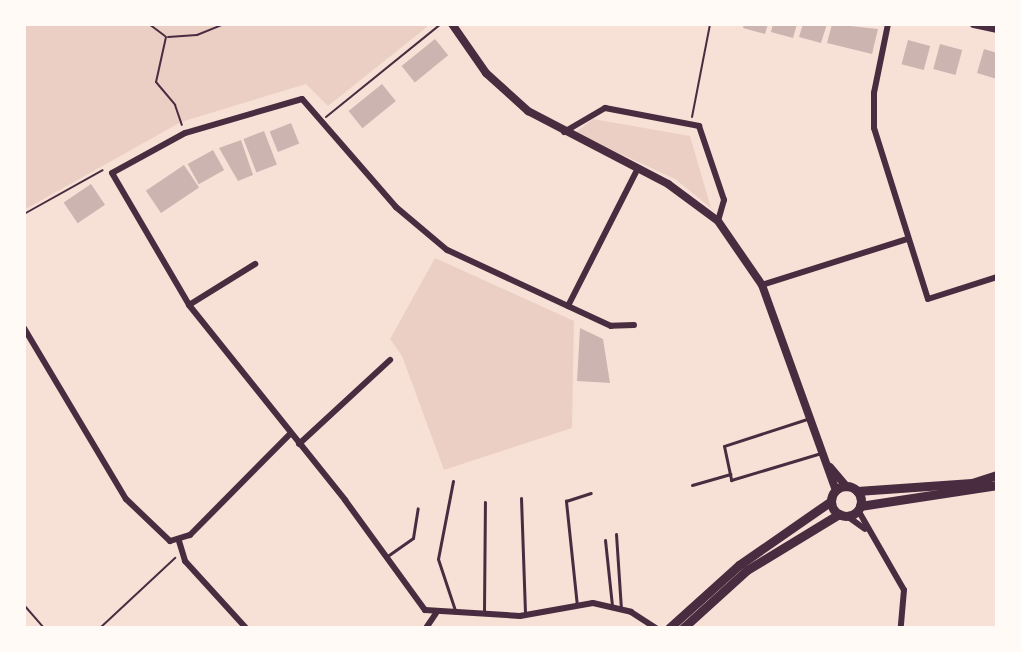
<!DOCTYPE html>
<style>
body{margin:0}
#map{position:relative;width:1021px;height:652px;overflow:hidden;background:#f7e1d7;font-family:Cabin,sans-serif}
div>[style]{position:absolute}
.green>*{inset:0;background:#ebcfc5}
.building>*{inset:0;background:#ccb4b1;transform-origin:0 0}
.path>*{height:2px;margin:-1px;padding:0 1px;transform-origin:1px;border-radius:1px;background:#4a2c40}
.service>*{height:3px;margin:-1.5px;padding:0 1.5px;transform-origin:1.5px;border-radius:1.5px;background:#4a2c40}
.minor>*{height:6px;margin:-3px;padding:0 3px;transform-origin:3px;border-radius:3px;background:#4a2c40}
.tertiary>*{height:8px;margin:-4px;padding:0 4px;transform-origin:4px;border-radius:4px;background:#4a2c40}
.secondary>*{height:9px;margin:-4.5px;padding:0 4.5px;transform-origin:4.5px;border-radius:4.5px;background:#4a2c40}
.secondary>.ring{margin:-4.5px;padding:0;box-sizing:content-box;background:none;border:9px solid #4a2c40;border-radius:50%}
span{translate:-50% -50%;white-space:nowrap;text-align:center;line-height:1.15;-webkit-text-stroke:8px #fffaf5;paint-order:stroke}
.frame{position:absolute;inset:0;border:26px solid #fffaf5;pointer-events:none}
</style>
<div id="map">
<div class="green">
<div style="clip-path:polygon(24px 24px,425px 24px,427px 27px,328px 106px,306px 84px,181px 122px,24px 210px)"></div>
<div style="clip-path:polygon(593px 119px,690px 136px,711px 208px,675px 179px,575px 133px)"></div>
<div style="clip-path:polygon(435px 258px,574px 321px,572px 428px,444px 470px,402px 356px,390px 339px)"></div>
</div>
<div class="building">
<div style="clip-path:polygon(744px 24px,768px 24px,765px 34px,743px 28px)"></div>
<div style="clip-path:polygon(773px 24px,797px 24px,793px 38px,771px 32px)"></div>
<div style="clip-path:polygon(803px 24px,827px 24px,821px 43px,799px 37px)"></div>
<div style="clip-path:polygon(832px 24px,878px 29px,872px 54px,827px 43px)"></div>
<div style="left:435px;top:39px;width:21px;height:43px;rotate:51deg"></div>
<div style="left:908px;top:40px;width:23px;height:25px;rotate:15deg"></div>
<div style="left:940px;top:44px;width:23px;height:26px;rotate:15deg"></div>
<div style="clip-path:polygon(984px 49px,997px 53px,997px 79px,977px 73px)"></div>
<div style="left:382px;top:84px;width:22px;height:43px;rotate:51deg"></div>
<div style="left:291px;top:123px;width:22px;height:23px;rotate:68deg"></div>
<div style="left:264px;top:131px;width:36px;height:22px;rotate:69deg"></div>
<div style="clip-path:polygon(241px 140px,253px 175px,238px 181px,219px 148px)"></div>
<div style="left:213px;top:150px;width:23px;height:29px;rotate:61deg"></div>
<div style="left:184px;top:165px;width:27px;height:46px;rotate:56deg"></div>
<div style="left:91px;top:184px;width:25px;height:33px;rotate:56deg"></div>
<div style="clip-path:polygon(580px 328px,603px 339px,610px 383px,577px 381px)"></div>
</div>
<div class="path">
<div style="left:149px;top:24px;width:20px;rotate:37deg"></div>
<div style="left:166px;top:37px;width:46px;rotate:102.5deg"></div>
<div style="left:156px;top:82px;width:30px;rotate:50deg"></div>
<div style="left:175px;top:105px;width:21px;rotate:71deg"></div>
<div style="left:168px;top:37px;width:29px;rotate:-4deg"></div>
<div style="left:197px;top:35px;width:29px;rotate:-22deg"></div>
<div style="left:326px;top:117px;width:148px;rotate:-39deg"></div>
<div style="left:692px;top:117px;width:95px;rotate:-79deg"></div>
<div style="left:24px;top:214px;width:90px;rotate:-29.1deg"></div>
<div style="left:24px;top:605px;width:30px;rotate:49deg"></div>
<div style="left:100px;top:628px;width:103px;rotate:-43deg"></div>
</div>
<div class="service">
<div style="left:807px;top:419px;width:87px;rotate:162deg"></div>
<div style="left:724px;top:446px;width:35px;rotate:78deg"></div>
<div style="left:731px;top:480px;width:94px;rotate:-16.7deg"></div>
<div style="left:453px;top:481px;width:79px;rotate:100.9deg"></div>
<div style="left:438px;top:559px;width:54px;rotate:71.6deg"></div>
<div style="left:692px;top:485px;width:40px;rotate:-16deg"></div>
<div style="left:521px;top:498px;width:117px;rotate:88deg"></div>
<div style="left:616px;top:534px;width:75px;rotate:86.2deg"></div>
<div style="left:605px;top:540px;width:66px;rotate:83.9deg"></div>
<div style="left:386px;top:557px;width:33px;rotate:-35deg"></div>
<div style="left:413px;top:538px;width:30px;rotate:-81deg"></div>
<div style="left:577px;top:606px;width:106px;rotate:-96deg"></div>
<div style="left:566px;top:501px;width:26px;rotate:-18deg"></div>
<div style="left:484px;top:611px;width:109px;rotate:-89.5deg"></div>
</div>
<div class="minor">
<div style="left:888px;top:24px;width:70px;rotate:101.5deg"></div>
<div style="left:874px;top:93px;width:35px;rotate:90deg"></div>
<div style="left:874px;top:128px;width:179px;rotate:72.5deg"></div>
<div style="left:928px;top:299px;width:72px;rotate:-17.7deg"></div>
<div style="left:564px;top:132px;width:48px;rotate:-30.3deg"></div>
<div style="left:605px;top:108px;width:96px;rotate:10.8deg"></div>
<div style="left:699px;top:126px;width:78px;rotate:71.3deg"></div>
<div style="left:724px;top:200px;width:22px;rotate:106deg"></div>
<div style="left:762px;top:285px;width:152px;rotate:-17.6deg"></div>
<div style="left:189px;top:305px;width:78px;rotate:-31.8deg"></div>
<div style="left:568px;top:306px;width:155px;rotate:-63.1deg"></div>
<div style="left:634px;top:325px;width:23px;rotate:178deg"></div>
<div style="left:611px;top:326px;width:181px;rotate:-155.1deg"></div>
<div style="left:447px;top:250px;width:67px;rotate:-139.9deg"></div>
<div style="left:396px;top:207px;width:143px;rotate:-131deg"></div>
<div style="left:302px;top:99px;width:122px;rotate:163.8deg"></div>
<div style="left:185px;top:133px;width:83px;rotate:151.3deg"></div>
<div style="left:112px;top:173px;width:153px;rotate:59.7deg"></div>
<div style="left:189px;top:305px;width:250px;rotate:51.3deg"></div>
<div style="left:345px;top:500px;width:136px;rotate:54deg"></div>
<div style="left:425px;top:610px;width:95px;rotate:3.6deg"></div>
<div style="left:520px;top:616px;width:74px;rotate:-10.1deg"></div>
<div style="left:593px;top:603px;width:39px;rotate:13deg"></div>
<div style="left:631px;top:612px;width:30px;rotate:33deg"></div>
<div style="left:24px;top:328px;width:199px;rotate:59.2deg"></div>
<div style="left:126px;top:499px;width:61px;rotate:43.7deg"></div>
<div style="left:170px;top:541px;width:21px;rotate:-17deg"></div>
<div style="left:190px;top:535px;width:142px;rotate:-45.3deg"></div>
<div style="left:299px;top:444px;width:124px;rotate:-42.7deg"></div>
<div style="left:858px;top:510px;width:92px;rotate:60.1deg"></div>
<div style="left:904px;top:590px;width:38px;rotate:95deg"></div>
<div style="left:847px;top:516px;width:22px;rotate:36deg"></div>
<div style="left:179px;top:541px;width:21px;rotate:73deg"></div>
<div style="left:185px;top:561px;width:91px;rotate:47.7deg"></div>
<div style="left:426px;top:628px;width:18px;rotate:-56deg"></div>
</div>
<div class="tertiary">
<div style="left:452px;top:24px;width:60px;rotate:55.2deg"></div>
<div style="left:486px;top:73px;width:57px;rotate:42.1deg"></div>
<div style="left:528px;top:111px;width:158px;rotate:27.5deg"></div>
<div style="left:668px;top:184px;width:62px;rotate:36.5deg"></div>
<div style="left:718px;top:221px;width:78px;rotate:55.5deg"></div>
<div style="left:762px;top:285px;width:219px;rotate:70.2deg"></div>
<div style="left:974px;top:24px;width:24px;rotate:12deg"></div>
<div style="left:830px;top:467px;width:26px;rotate:50deg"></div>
</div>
<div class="secondary">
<div class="ring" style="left:831px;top:486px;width:21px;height:21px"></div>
<div style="left:857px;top:491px;width:115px;rotate:-4deg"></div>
<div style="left:972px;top:483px;width:26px;rotate:-18deg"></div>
<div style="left:860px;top:506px;width:139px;rotate:-8.7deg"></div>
<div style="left:669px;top:628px;width:94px;rotate:-42deg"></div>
<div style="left:739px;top:565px;width:112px;rotate:-34.8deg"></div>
<div style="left:683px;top:628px;width:86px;rotate:-42.2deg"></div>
<div style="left:747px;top:570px;width:108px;rotate:-31.3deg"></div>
</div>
<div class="frame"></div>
</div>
